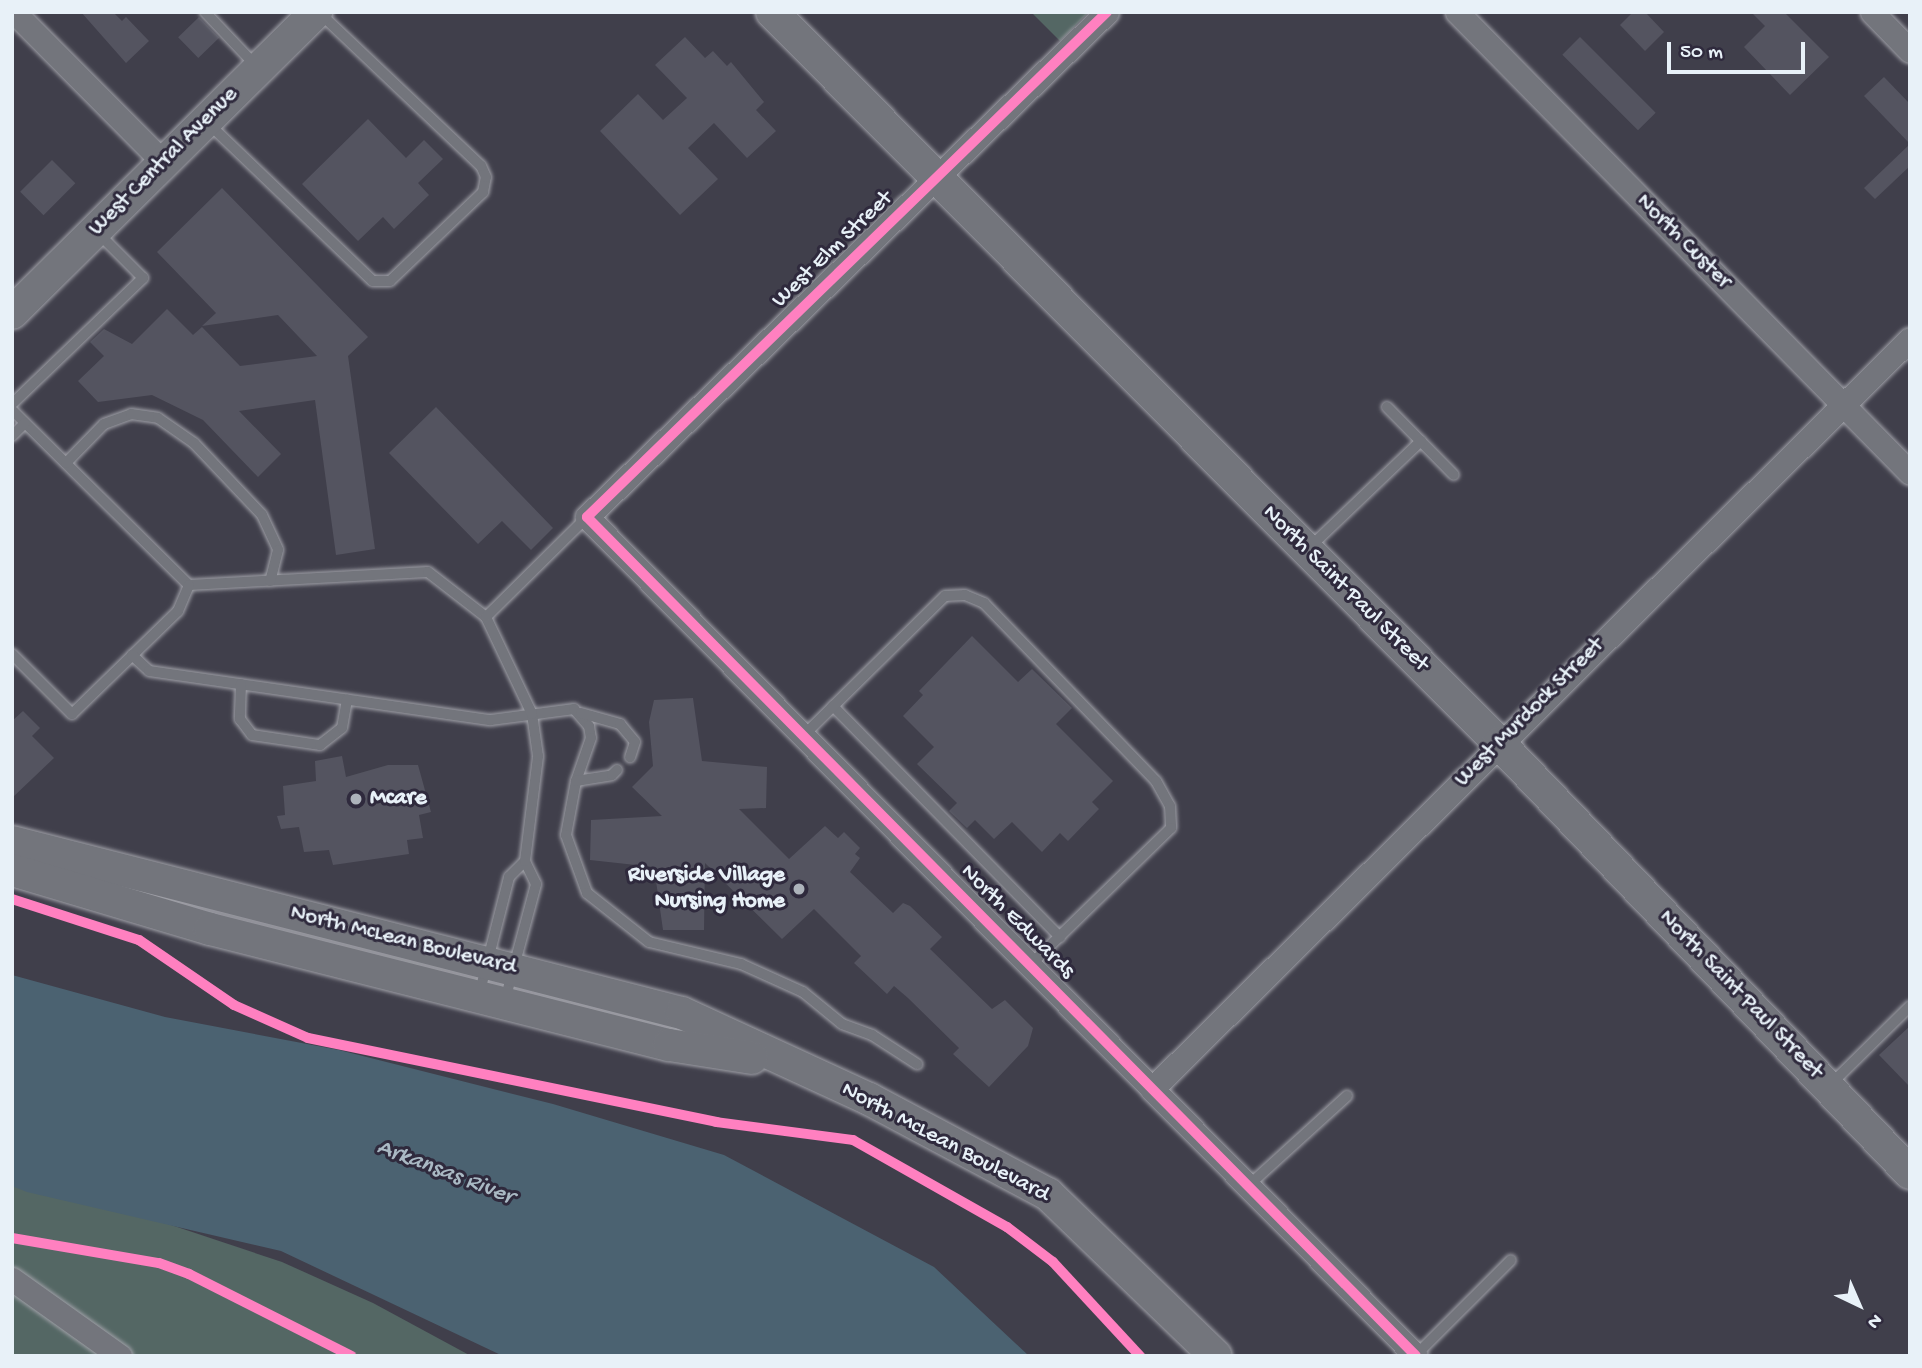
<!DOCTYPE html>
<style>
body{margin:0}
#map{position:relative;width:1922px;height:1368px;overflow:hidden;background:#403f4b;font-family:"Gochi Hand",sans-serif}
div>[style]{position:absolute}
.green>*{inset:0;background:#546764}
.water>*{inset:0;background:#4b6271}
.building>*{inset:0;background:#545460;transform-origin:0 0}
.roads{filter:drop-shadow(0 0 2px #9fa0a7) drop-shadow(0 0 2px #9fa0a7)}
.lane>*{height:10px;margin:-5px;padding:0 5px;transform-origin:5px;border-radius:5px;background:#73757c}
.street>*{height:23px;margin:-11.5px;padding:0 11.5px;transform-origin:11.5px;border-radius:11.5px;background:#73757c}
.secondary>*{height:32px;margin:-16px;padding:0 16px;transform-origin:16px;border-radius:16px;background:#73757c}
.cycleway>*{height:10px;margin:-5px;padding:0 5px;transform-origin:5px;border-radius:5px;background:#ff80c0}
.dots>*{width:19px;height:19px;translate:-50% -50%;box-sizing:border-box;border:4px solid #2f2a3d;border-radius:50%}
span{translate:-50% -50%;white-space:nowrap;text-align:center;line-height:1.15;-webkit-text-stroke:6px #2f2a3d;paint-order:stroke}
.street-label{font-size:23px;color:#e8f1f8}
.poi-label{font-size:23px;color:#e8f1f8;font-weight:700}
.left{translate:0 -50%;text-align:left}
.right{translate:-100% -50%;text-align:right}
.water-label{font-size:24px;color:#aab9c4;font-style:italic}
.frame{position:absolute;inset:0;border:14px solid #e8f1f8;pointer-events:none}
.north{position:absolute;left:1824px;top:1270px;width:70px;height:70px;-webkit-text-stroke:5px #2f2a3d;paint-order:stroke;rotate:136deg;font-size:19px;font-weight:700;line-height:28px;text-align:center;color:#e8f1f8}
.north::after{content:'';display:block;margin:auto;width:24px;height:32px;background:#e8f1f8;clip-path:polygon(50% 0,100% 100%,50% 72%,0 100%)}
.scale{position:absolute;left:1667px;top:42px;width:138px;height:32px;box-sizing:border-box;border:4px solid #e8f1f8;border-top:0;padding-left:9px;font-size:21px;line-height:24px;white-space:nowrap;color:#e8f1f8;-webkit-text-stroke:5px #2f2a3d;paint-order:stroke}
</style>
<div id="map">
<div class="green">
<div style="clip-path:polygon(1031px 12px,1089px 12px,1060px 41px)"></div>
<div style="clip-path:polygon(12px 1172px,282px 1262px,373px 1303px,471px 1356px,12px 1356px)"></div>
</div>
<div class="water">
<div style="clip-path:polygon(12px 975px,165px 1017px,339px 1050px,553px 1104px,724px 1155px,934px 1267px,1029px 1356px,503px 1356px,281px 1251px,27px 1192px,12px 1186px)"></div>
</div>
<div class="building">
<div style="clip-path:polygon(81px 12px,113px 12px,122px 21px,126px 17px,149px 41px,126px 63px)"></div>
<div style="clip-path:polygon(1633px 12px,1645px 12px,1664px 32px,1645px 51px,1620px 25px)"></div>
<div style="clip-path:polygon(1751px 12px,1784px 12px,1829px 57px,1790px 95px,1744px 47px,1765px 26px)"></div>
<div style="left:199px;top:17px;width:29px;height:29px;rotate:46deg"></div>
<div style="clip-path:polygon(685px 37px,705px 58px,713px 51px,727px 66px,731px 62px,764px 102px,756px 110px,776px 131px,747px 158px,714px 123px,688px 148px,718px 179px,680px 215px,600px 131px,638px 94px,663px 120px,687px 98px,655px 65px)"></div>
<div style="left:1580px;top:37px;width:107px;height:25px;rotate:45deg"></div>
<div style="clip-path:polygon(1884px 77px,1910px 104px,1910px 144px,1864px 96px)"></div>
<div style="clip-path:polygon(368px 119px,406px 158px,424px 140px,443px 159px,418px 183px,429px 195px,394px 229px,383px 217px,358px 241px,302px 184px)"></div>
<div style="clip-path:polygon(1910px 144px,1910px 166px,1875px 199px,1864px 188px)"></div>
<div style="left:52px;top:160px;width:33px;height:45px;rotate:45deg"></div>
<div style="clip-path:polygon(222px 188px,368px 337px,348px 356px,375px 549px,336px 555px,315px 400px,239px 411px,281px 454px,258px 477px,203px 420px,152px 395px,98px 402px,78px 381px,104px 356px,90px 342px,104px 329px,132px 344px,167px 309px,193px 335px,202px 327px,240px 366px,317px 356px,278px 315px,202px 326px,216px 313px,157px 252px)"></div>
<div style="clip-path:polygon(436px 407px,553px 528px,531px 550px,502px 521px,478px 544px,389px 453px)"></div>
<div style="clip-path:polygon(972px 636px,1018px 682px,1032px 669px,1072px 708px,1056px 724px,1113px 781px,1092px 802px,1099px 809px,1068px 841px,1060px 833px,1042px 852px,1012px 822px,994px 839px,975px 820px,967px 828px,949px 811px,957px 803px,917px 764px,934px 747px,903px 716px,923px 695px,919px 691px)"></div>
<div style="clip-path:polygon(693px 698px,702px 761px,767px 767px,766px 808px,739px 809px,789px 859px,825px 826px,838px 838px,844px 832px,860px 848px,855px 854px,860px 858px,850px 872px,893px 913px,903px 903px,910px 906px,942px 937px,930px 949px,992px 1009px,1005px 1000px,1033px 1028px,1028px 1046px,989px 1087px,953px 1054px,959px 1048px,908px 998px,894px 986px,887px 994px,854px 963px,861px 956px,814px 909px,782px 939px,705px 863px,704px 930px,663px 930px,654px 867px,590px 860px,591px 820px,662px 816px,632px 787px,653px 766px,649px 722px,654px 700px)"></div>
<div style="clip-path:polygon(23px 711px,40px 728px,32px 736px,54px 758px,12px 798px,12px 721px)"></div>
<div style="clip-path:polygon(342px 756px,346px 777px,388px 765px,418px 765px,431px 812px,419px 815px,423px 838px,407px 840px,409px 854px,333px 865px,329px 850px,304px 852px,299px 827px,281px 829px,277px 816px,285px 815px,283px 786px,316px 781px,315px 761px)"></div>
<div style="clip-path:polygon(1910px 1026px,1910px 1087px,1879px 1055px)"></div>
</div>
<div class="roads">
<div class="lane">
<div style="left:205px;top:12px;width:74px;rotate:46.6deg"></div>
<div style="left:209px;top:124px;width:227px;rotate:43.8deg"></div>
<div style="left:373px;top:281px;width:17px"></div>
<div style="left:390px;top:281px;width:129px;rotate:-43.7deg"></div>
<div style="left:483px;top:192px;width:15px;rotate:-79deg"></div>
<div style="left:486px;top:177px;width:12px;rotate:-114deg"></div>
<div style="left:481px;top:166px;width:224px;rotate:-136.5deg"></div>
<div style="left:12px;top:404px;width:182px;rotate:-43.9deg"></div>
<div style="left:143px;top:278px;width:65px;rotate:-135deg"></div>
<div style="left:1387px;top:407px;width:95px;rotate:45.4deg"></div>
<div style="left:12px;top:410px;width:249px;rotate:44.7deg"></div>
<div style="left:189px;top:585px;width:239px;rotate:-3.1deg"></div>
<div style="left:428px;top:572px;width:73px;rotate:37.8deg"></div>
<div style="left:12px;top:436px;width:18px;rotate:-45deg"></div>
<div style="left:66px;top:463px;width:54px;rotate:-45.7deg"></div>
<div style="left:104px;top:424px;width:29px;rotate:-20deg"></div>
<div style="left:131px;top:414px;width:27px;rotate:8deg"></div>
<div style="left:158px;top:418px;width:44px;rotate:34.8deg"></div>
<div style="left:194px;top:443px;width:99px;rotate:46.6deg"></div>
<div style="left:262px;top:515px;width:38px;rotate:65deg"></div>
<div style="left:278px;top:550px;width:32px;rotate:104deg"></div>
<div style="left:1309px;top:548px;width:155px;rotate:-43.7deg"></div>
<div style="left:12px;top:654px;width:85px;rotate:45deg"></div>
<div style="left:72px;top:714px;width:148px;rotate:-44.2deg"></div>
<div style="left:178px;top:611px;width:28px;rotate:-67deg"></div>
<div style="left:132px;top:655px;width:23px;rotate:43deg"></div>
<div style="left:149px;top:671px;width:345px;rotate:8.2deg"></div>
<div style="left:491px;top:720px;width:84px;rotate:-7.5deg"></div>
<div style="left:574px;top:709px;width:23px;rotate:49deg"></div>
<div style="left:589px;top:726px;width:12px;rotate:81deg"></div>
<div style="left:591px;top:738px;width:46px;rotate:109.2deg"></div>
<div style="left:576px;top:781px;width:55px;rotate:100.5deg"></div>
<div style="left:566px;top:835px;width:62px;rotate:70.1deg"></div>
<div style="left:587px;top:893px;width:79px;rotate:38.3deg"></div>
<div style="left:649px;top:942px;width:95px;rotate:13.4deg"></div>
<div style="left:741px;top:964px;width:68px;rotate:24.3deg"></div>
<div style="left:803px;top:992px;width:50px;rotate:39.4deg"></div>
<div style="left:842px;top:1024px;width:32px;rotate:20deg"></div>
<div style="left:872px;top:1035px;width:54px;rotate:32.8deg"></div>
<div style="left:241px;top:684px;width:35px;rotate:92deg"></div>
<div style="left:240px;top:719px;width:20px;rotate:53deg"></div>
<div style="left:252px;top:735px;width:69px;rotate:8.4deg"></div>
<div style="left:320px;top:745px;width:28px;rotate:-38deg"></div>
<div style="left:342px;top:728px;width:29px;rotate:-80deg"></div>
<div style="left:833px;top:706px;width:324px;rotate:45.5deg"></div>
<div style="left:581px;top:713px;width:41px;rotate:15.8deg"></div>
<div style="left:620px;top:724px;width:23px;rotate:50deg"></div>
<div style="left:635px;top:742px;width:16px;rotate:108deg"></div>
<div style="left:803px;top:736px;width:199px;rotate:-44.6deg"></div>
<div style="left:945px;top:596px;width:20px;rotate:-3deg"></div>
<div style="left:965px;top:595px;width:21px;rotate:23deg"></div>
<div style="left:984px;top:603px;width:248px;rotate:46deg"></div>
<div style="left:1156px;top:781px;width:29px;rotate:61deg"></div>
<div style="left:1170px;top:806px;width:22px;rotate:87deg"></div>
<div style="left:1171px;top:828px;width:197px;rotate:135.8deg"></div>
<div style="left:576px;top:781px;width:36px;rotate:-9deg"></div>
<div style="left:612px;top:775px;width:7px;rotate:-45deg"></div>
<div style="left:479px;top:995px;width:122px;rotate:-75.7deg"></div>
<div style="left:509px;top:877px;width:23px;rotate:-45deg"></div>
<div style="left:505px;top:1000px;width:120px;rotate:-75deg"></div>
<div style="left:536px;top:884px;width:25px;rotate:-116deg"></div>
<div style="left:525px;top:861px;width:106px;rotate:-82.9deg"></div>
<div style="left:538px;top:756px;width:42px;rotate:-98.1deg"></div>
<div style="left:532px;top:714px;width:107px;rotate:-115.4deg"></div>
<div style="left:486px;top:617px;width:142px;rotate:-44.7deg"></div>
<div style="left:1830px;top:1085px;width:112px;rotate:-44.6deg"></div>
<div style="left:1248px;top:1186px;width:134px;rotate:-42.3deg"></div>
<div style="left:1416px;top:1355px;width:134px;rotate:-45deg"></div>
</div>
<div class="street">
<div style="left:14px;top:12px;width:211px;rotate:45.2deg"></div>
<div style="left:1107px;top:12px;width:725px;rotate:135.84deg"></div>
<div style="left:587px;top:517px;width:1179px;rotate:45.34deg"></div>
<div style="left:1457px;top:12px;width:646px;rotate:45.5deg"></div>
<div style="left:1872px;top:12px;width:54px;rotate:45.7deg"></div>
<div style="left:1152px;top:1089px;width:1066px;rotate:-44.7deg"></div>
<div style="left:12px;top:1279px;width:133px;rotate:35.5deg"></div>
</div>
<div class="secondary">
<div style="left:772px;top:12px;width:1031px;rotate:45.16deg"></div>
<div style="left:1499px;top:743px;width:595px;rotate:46.29deg"></div>
<div style="left:12px;top:313px;width:428px;rotate:-44.7deg"></div>
<div style="left:12px;top:842px;width:691px;rotate:14.32deg"></div>
<div style="left:682px;top:1013px;width:206px;rotate:24.7deg"></div>
<div style="left:869px;top:1099px;width:203px;rotate:28deg"></div>
<div style="left:1048px;top:1194px;width:233px;rotate:44deg"></div>
<div style="left:12px;top:870px;width:207px;rotate:16.6deg"></div>
<div style="left:210px;top:929px;width:473px;rotate:14.2deg"></div>
<div style="left:669px;top:1045px;width:84px;rotate:8.9deg"></div>
</div>
</div>
<div class="cycleway">
<div style="left:1107px;top:12px;width:725px;rotate:135.84deg"></div>
<div style="left:587px;top:517px;width:1179px;rotate:45.34deg"></div>
<div style="left:12px;top:899px;width:133px;rotate:17.9deg"></div>
<div style="left:139px;top:940px;width:115px;rotate:34.4deg"></div>
<div style="left:234px;top:1005px;width:81px;rotate:24deg"></div>
<div style="left:308px;top:1038px;width:417px;rotate:11.6deg"></div>
<div style="left:716px;top:1122px;width:138px;rotate:7.5deg"></div>
<div style="left:853px;top:1140px;width:177px;rotate:29.5deg"></div>
<div style="left:1007px;top:1227px;width:58px;rotate:37.3deg"></div>
<div style="left:1053px;top:1262px;width:128px;rotate:47.2deg"></div>
<div style="left:12px;top:1238px;width:149px;rotate:9.7deg"></div>
<div style="left:159px;top:1263px;width:32px;rotate:20deg"></div>
<div style="left:189px;top:1274px;width:182px;rotate:26.8deg"></div>
</div>
<div class="dots">
<div style="left:356px;top:799px;background:#adb3bb"></div>
<div style="left:799px;top:889px;background:#adb3bb"></div>
</div>
<div class="street-label">
<span style="left:164px;top:162px;rotate:-45deg">West Central Avenue</span>
<span style="left:1683px;top:242px;rotate:45deg">North Custer</span>
<span style="left:833px;top:250px;rotate:-44deg">West Elm Street</span>
<span style="left:1345px;top:589px;rotate:45deg">North Saint Paul Street</span>
<span style="left:1530px;top:713px;rotate:-45deg">West Murdock Street</span>
<span style="left:1017px;top:922px;rotate:45deg">North Edwards</span>
<span style="left:403px;top:941px;rotate:14deg">North McLean Boulevard</span>
<span style="left:1740px;top:995px;rotate:46deg">North Saint Paul Street</span>
<span style="left:945px;top:1143px;rotate:28deg">North McLean Boulevard</span>
</div>
<div class="poi-label">
<span class="left" style="left:370px;top:799px">Mcare</span>
<span class="right" style="left:785px;top:889px">Riverside Village<br>Nursing Home</span>
</div>
<div class="water-label">
<span style="left:445px;top:1173px;rotate:21deg">Arkansas River</span>
</div>
<div class="frame"></div>
<div class="north">N</div>
<div class="scale">50 m</div>
</div>
